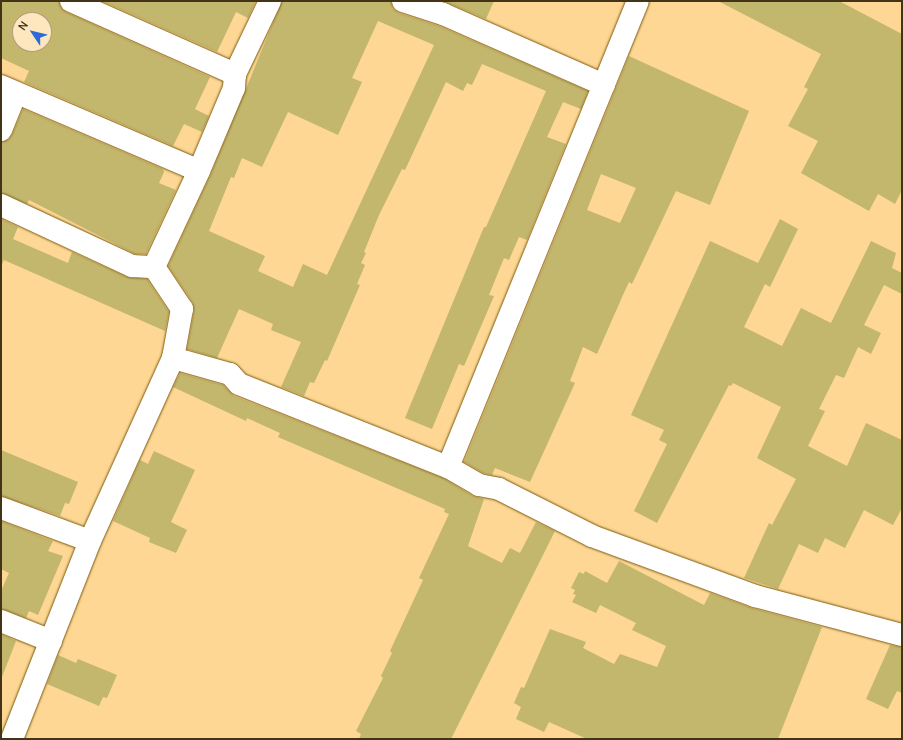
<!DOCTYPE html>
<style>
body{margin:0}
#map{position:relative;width:903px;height:740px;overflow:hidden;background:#fdd793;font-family:Manrope,sans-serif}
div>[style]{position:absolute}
.building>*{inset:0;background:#c2b76d}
.roads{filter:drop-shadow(0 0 1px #7b590e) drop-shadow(0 0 1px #7b590e)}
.minor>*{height:22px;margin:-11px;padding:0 11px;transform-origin:11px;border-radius:11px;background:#fff}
span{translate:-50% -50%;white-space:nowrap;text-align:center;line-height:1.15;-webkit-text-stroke:4px #fee6bf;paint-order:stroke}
.frame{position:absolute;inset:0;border:2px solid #433317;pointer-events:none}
.north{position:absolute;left:12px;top:12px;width:40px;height:40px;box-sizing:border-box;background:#fee6bf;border:1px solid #b39e7c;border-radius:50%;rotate:305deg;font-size:11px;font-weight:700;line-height:16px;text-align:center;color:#433317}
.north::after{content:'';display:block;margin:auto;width:14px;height:18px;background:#2e6ad7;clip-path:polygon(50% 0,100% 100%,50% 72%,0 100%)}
</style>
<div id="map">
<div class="building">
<div style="clip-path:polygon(evenodd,1px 1px,59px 1px,61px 8px,66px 12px,210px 77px,195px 109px,209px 116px,202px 132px,184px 124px,173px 146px,24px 82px,29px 71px,1px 58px,1px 1px,20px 20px,44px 20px,44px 44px,20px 44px,20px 20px)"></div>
<div style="clip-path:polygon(102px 1px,256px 1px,248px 18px,236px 12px,217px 52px)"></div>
<div style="clip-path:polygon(evenodd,282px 1px,391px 1px,393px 9px,399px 13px,439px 26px,588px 91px,581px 109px,563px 102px,547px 137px,566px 144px,527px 240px,519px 237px,509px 260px,504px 258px,489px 295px,494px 296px,464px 366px,459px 364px,432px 429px,405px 418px,484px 227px,486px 227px,546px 91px,482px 64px,472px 85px,467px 83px,463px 91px,446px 82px,405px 170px,402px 169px,379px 215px,364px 252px,366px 253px,361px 263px,365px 265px,357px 284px,360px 285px,327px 361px,325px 360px,314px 383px,310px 382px,304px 396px,281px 387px,301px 342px,271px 330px,273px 324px,239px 309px,217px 358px,187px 349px,194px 311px,193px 303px,168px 266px,210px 176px,282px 1px,378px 21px,434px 45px,327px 275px,303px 264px,293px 287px,258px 271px,265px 256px,209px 231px,231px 177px,234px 178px,242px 158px,262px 167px,288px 112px,338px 135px,362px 82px,352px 78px,378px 21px)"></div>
<div style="clip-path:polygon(443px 1px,494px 1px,486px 19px)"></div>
<div style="clip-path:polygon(718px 1px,839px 1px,902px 34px,902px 190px,895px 204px,878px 194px,869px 211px,801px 173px,818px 141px,788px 126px,808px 89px,804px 87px,821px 54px)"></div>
<div style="clip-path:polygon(evenodd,629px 56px,749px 111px,710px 205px,676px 191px,632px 284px,629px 282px,623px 295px,597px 354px,583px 347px,570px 381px,575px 383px,530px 482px,495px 468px,492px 475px,483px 473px,464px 462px,629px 56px,601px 174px,636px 188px,620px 223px,587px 210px,601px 174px)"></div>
<div style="clip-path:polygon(23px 109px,163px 169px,164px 172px,159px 183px,176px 190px,146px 254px,135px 254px,29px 200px,27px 204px,1px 193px,1px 142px,8px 140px,12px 135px)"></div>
<div style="clip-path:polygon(1px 219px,18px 227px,13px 239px,68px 263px,72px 252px,127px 277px,147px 279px,169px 312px,165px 331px,4px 260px,1px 266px)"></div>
<div style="clip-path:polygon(780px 219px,798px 229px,770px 287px,765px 284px,744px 327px,782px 346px,801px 308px,831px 323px,871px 241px,896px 253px,892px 268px,902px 273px,902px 294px,884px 285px,864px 325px,881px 333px,871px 354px,858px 347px,844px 378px,836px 375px,819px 409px,825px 411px,808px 446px,847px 466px,866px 423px,902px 440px,902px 508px,893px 525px,864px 510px,845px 548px,825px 538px,818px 553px,799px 544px,778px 589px,744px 578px,769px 523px,772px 525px,796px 479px,757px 458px,781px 407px,733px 383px,731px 386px,729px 385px,657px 523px,634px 511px,667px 444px,659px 440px,664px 430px,631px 415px,710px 241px,758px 263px)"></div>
<div style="clip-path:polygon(180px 373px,223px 385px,234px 396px,443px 478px,473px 496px,484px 499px,468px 546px,502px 563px,510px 548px,520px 553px,536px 522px,555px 531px,451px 739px,359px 739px,361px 734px,356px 731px,383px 678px,381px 676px,392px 653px,390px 651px,423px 580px,419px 578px,449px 514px,444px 512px,445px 509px,278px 437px,280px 433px,247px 418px,246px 421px,173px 387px)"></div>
<div style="clip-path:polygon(1px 450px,78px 482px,69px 504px,65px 503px,60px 516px,1px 496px)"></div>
<div style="clip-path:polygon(154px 451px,195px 470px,171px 522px,187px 530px,176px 553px,149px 542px,150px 538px,113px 521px,140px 460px,148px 464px)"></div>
<div style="clip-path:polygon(1px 521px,53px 541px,48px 551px,63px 556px,38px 615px,29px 611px,26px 618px,1px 609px,1px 591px,9px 573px,1px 569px)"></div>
<div style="clip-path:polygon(619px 561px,704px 605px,710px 593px,752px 608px,822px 627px,778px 739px,587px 739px,549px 722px,544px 732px,516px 719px,521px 707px,514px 703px,521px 687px,524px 688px,550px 629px,586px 642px,583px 648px,614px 664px,620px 654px,657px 667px,666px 646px,632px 630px,636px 623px,600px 605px,596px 613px,572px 602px,576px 595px,573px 594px,575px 590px,571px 588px,579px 572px,584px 574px,585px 571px,607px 583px)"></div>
<div style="clip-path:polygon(1px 634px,16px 641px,2px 677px,1px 677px)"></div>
<div style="clip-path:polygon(890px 645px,902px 647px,902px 693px,897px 691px,888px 709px,866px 699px)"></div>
<div style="clip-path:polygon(58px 655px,76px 663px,78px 659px,117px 675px,107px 698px,103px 697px,99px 706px,47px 684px)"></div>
</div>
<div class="roads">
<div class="minor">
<div style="left:71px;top:1px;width:180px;rotate:24deg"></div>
<div style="left:403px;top:1px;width:42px;rotate:18deg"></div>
<div style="left:443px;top:14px;width:176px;rotate:23.8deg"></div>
<div style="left:1px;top:86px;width:215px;rotate:23.2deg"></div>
<div style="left:1px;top:130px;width:40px;rotate:-68deg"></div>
<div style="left:1px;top:205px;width:145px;rotate:25deg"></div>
<div style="left:132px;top:266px;width:22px;rotate:3deg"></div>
<div style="left:154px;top:267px;width:106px;rotate:-64.9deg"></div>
<div style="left:199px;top:171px;width:90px;rotate:-67.1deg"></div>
<div style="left:234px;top:88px;width:14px;rotate:-86deg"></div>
<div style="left:235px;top:74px;width:81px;rotate:-64.4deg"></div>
<div style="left:173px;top:358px;width:59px;rotate:15.7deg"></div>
<div style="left:230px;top:374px;width:13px;rotate:48deg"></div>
<div style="left:239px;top:384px;width:225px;rotate:21.7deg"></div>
<div style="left:448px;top:467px;width:36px;rotate:30deg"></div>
<div style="left:479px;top:485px;width:20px;rotate:11deg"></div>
<div style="left:499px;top:489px;width:104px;rotate:26.8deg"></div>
<div style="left:592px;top:536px;width:174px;rotate:20.2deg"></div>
<div style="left:755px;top:596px;width:152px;rotate:14.9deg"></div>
<div style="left:448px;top:467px;width:503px;rotate:-67.82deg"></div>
<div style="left:1px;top:508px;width:95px;rotate:20.3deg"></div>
<div style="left:1px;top:621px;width:54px;rotate:21.8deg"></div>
<div style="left:12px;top:739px;width:213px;rotate:-68.5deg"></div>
<div style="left:90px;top:541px;width:201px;rotate:-65.6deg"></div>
<div style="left:173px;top:358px;width:50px;rotate:-79.6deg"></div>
<div style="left:182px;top:309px;width:50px;rotate:-123.7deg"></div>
</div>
</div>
<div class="frame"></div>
<div class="north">N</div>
</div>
